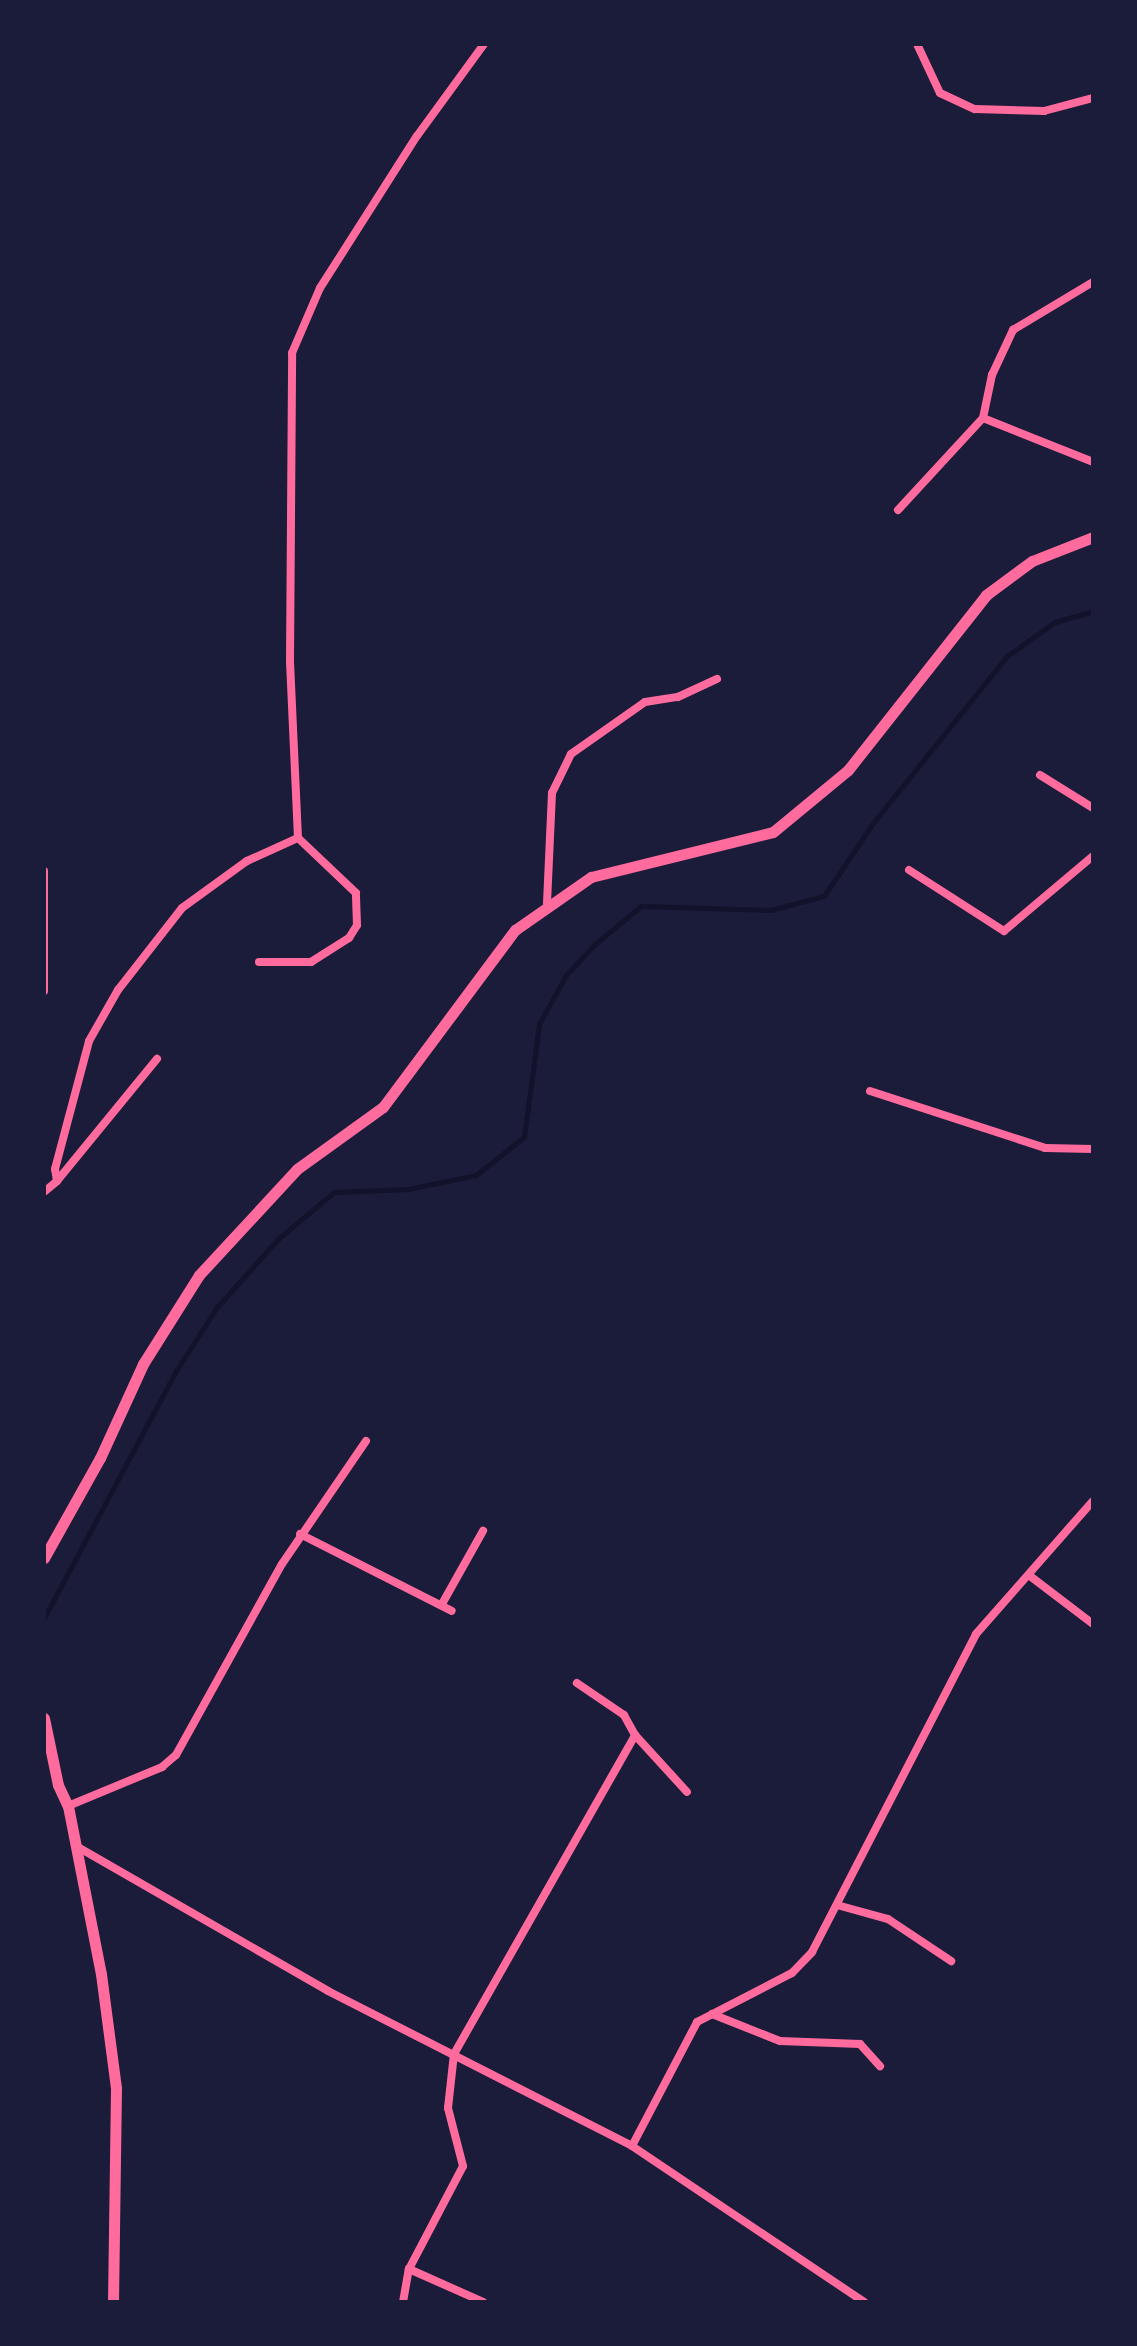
<!DOCTYPE html>
<style>
body{margin:0}
#map{position:relative;width:1137px;height:2346px;overflow:hidden;background:#1b1b3a;font-family:"IBM Plex Sans",sans-serif}
div>[style]{position:absolute}
.stream>*{height:5px;margin:-2.5px;padding:0 2.5px;transform-origin:2.5px;border-radius:2.5px;background:#12122b}
.minor>*{height:8px;margin:-4px;padding:0 4px;transform-origin:4px;border-radius:4px;background:#ff6b9d}
.tertiary>*{height:11px;margin:-5.5px;padding:0 5.5px;transform-origin:5.5px;border-radius:5.5px;background:#ff6b9d}
span{translate:-50% -50%;white-space:nowrap;text-align:center;line-height:1.15;-webkit-text-stroke:6px #1b1b3a;paint-order:stroke}
.frame{position:absolute;inset:0;border:46px solid #1b1b3a;pointer-events:none}
</style>
<div id="map">
<div class="stream">
<div style="left:44px;top:1618px;width:280px;rotate:-61.9deg"></div>
<div style="left:176px;top:1371px;width:76px;rotate:-57.4deg"></div>
<div style="left:217px;top:1307px;width:93px;rotate:-48.1deg"></div>
<div style="left:279px;top:1238px;width:72px;rotate:-39.9deg"></div>
<div style="left:334px;top:1192px;width:74px;rotate:-2.3deg"></div>
<div style="left:408px;top:1189px;width:69px;rotate:-11.6deg"></div>
<div style="left:476px;top:1175px;width:61px;rotate:-38.4deg"></div>
<div style="left:524px;top:1137px;width:114px;rotate:-82.4deg"></div>
<div style="left:539px;top:1024px;width:56px;rotate:-61.1deg"></div>
<div style="left:566px;top:975px;width:42px;rotate:-46.9deg"></div>
<div style="left:595px;top:944px;width:60px;rotate:-39.6deg"></div>
<div style="left:641px;top:906px;width:130px;rotate:1.8deg"></div>
<div style="left:771px;top:910px;width:55px;rotate:-14.8deg"></div>
<div style="left:824px;top:896px;width:88px;rotate:-56.1deg"></div>
<div style="left:873px;top:823px;width:214px;rotate:-51.3deg"></div>
<div style="left:1007px;top:656px;width:59px;rotate:-35.3deg"></div>
<div style="left:1055px;top:622px;width:40px;rotate:-16deg"></div>
</div>
<div class="minor">
<div style="left:917px;top:44px;width:54px;rotate:64.9deg"></div>
<div style="left:940px;top:93px;width:38px;rotate:25deg"></div>
<div style="left:975px;top:109px;width:69px;rotate:1.7deg"></div>
<div style="left:1044px;top:111px;width:51px;rotate:-14.9deg"></div>
<div style="left:983px;top:418px;width:44px;rotate:-78.2deg"></div>
<div style="left:992px;top:375px;width:50px;rotate:-65deg"></div>
<div style="left:1013px;top:330px;width:93px;rotate:-31deg"></div>
<div style="left:983px;top:418px;width:118px;rotate:21.8deg"></div>
<div style="left:898px;top:510px;width:125px;rotate:-47.3deg"></div>
<div style="left:1040px;top:775px;width:62px;rotate:31.9deg"></div>
<div style="left:298px;top:838px;width:177px;rotate:-92.6deg"></div>
<div style="left:290px;top:661px;width:308px;rotate:-89.6deg"></div>
<div style="left:292px;top:353px;width:71px;rotate:-66.7deg"></div>
<div style="left:320px;top:288px;width:180px;rotate:-57.5deg"></div>
<div style="left:417px;top:136px;width:114px;rotate:-53.9deg"></div>
<div style="left:909px;top:870px;width:113px;rotate:32.7deg"></div>
<div style="left:1004px;top:931px;width:116px;rotate:-40.1deg"></div>
<div style="left:44px;top:871px;width:120px;rotate:90deg"></div>
<div style="left:547px;top:903px;width:110px;rotate:-87.4deg"></div>
<div style="left:552px;top:793px;width:43px;rotate:-64deg"></div>
<div style="left:571px;top:754px;width:90px;rotate:-35.1deg"></div>
<div style="left:645px;top:702px;width:33px;rotate:-9deg"></div>
<div style="left:678px;top:697px;width:43px;rotate:-24.8deg"></div>
<div style="left:259px;top:962px;width:52px"></div>
<div style="left:311px;top:962px;width:45px;rotate:-32.3deg"></div>
<div style="left:349px;top:938px;width:15px;rotate:-58deg"></div>
<div style="left:357px;top:925px;width:32px;rotate:-92deg"></div>
<div style="left:356px;top:893px;width:80px;rotate:-136.5deg"></div>
<div style="left:870px;top:1091px;width:184px;rotate:18deg"></div>
<div style="left:1045px;top:1148px;width:48px;rotate:1.2deg"></div>
<div style="left:57px;top:1181px;width:158px;rotate:-50.7deg"></div>
<div style="left:44px;top:1192px;width:17px;rotate:-40deg"></div>
<div style="left:57px;top:1181px;width:12px;rotate:-99deg"></div>
<div style="left:55px;top:1169px;width:132px;rotate:-75.1deg"></div>
<div style="left:89px;top:1041px;width:59px;rotate:-60.4deg"></div>
<div style="left:118px;top:990px;width:104px;rotate:-52deg"></div>
<div style="left:182px;top:908px;width:80px;rotate:-35.9deg"></div>
<div style="left:247px;top:861px;width:56px;rotate:-24.3deg"></div>
<div style="left:300px;top:1534px;width:170px;rotate:26.9deg"></div>
<div style="left:1030px;top:1576px;width:79px;rotate:37.3deg"></div>
<div style="left:442px;top:1604px;width:84px;rotate:-60.7deg"></div>
<div style="left:635px;top:1735px;width:77px;rotate:47.6deg"></div>
<div style="left:68px;top:1806px;width:102px;rotate:-22.5deg"></div>
<div style="left:162px;top:1767px;width:18px;rotate:-41deg"></div>
<div style="left:176px;top:1755px;width:218px;rotate:-61deg"></div>
<div style="left:282px;top:1564px;width:149px;rotate:-55.7deg"></div>
<div style="left:76px;top:1846px;width:291px;rotate:29.9deg"></div>
<div style="left:328px;top:1991px;width:341px;rotate:27deg"></div>
<div style="left:632px;top:2146px;width:280px;rotate:33.9deg"></div>
<div style="left:837px;top:1905px;width:53px;rotate:15.4deg"></div>
<div style="left:888px;top:1919px;width:76px;rotate:33.7deg"></div>
<div style="left:712px;top:2014px;width:73px;rotate:21.7deg"></div>
<div style="left:780px;top:2041px;width:80px;rotate:2.1deg"></div>
<div style="left:860px;top:2044px;width:30px;rotate:48deg"></div>
<div style="left:632px;top:2146px;width:140px;rotate:-62.3deg"></div>
<div style="left:697px;top:2022px;width:107px;rotate:-27.3deg"></div>
<div style="left:792px;top:1973px;width:29px;rotate:-46deg"></div>
<div style="left:812px;top:1952px;width:358px;rotate:-62.7deg"></div>
<div style="left:976px;top:1634px;width:177px;rotate:-48.7deg"></div>
<div style="left:409px;top:2269px;width:81px;rotate:24deg"></div>
<div style="left:403px;top:2302px;width:34px;rotate:-80deg"></div>
<div style="left:409px;top:2269px;width:116px;rotate:-62.3deg"></div>
<div style="left:463px;top:2166px;width:60px;rotate:-104.5deg"></div>
<div style="left:448px;top:2108px;width:54px;rotate:-83.7deg"></div>
<div style="left:454px;top:2054px;width:367px;rotate:-60.4deg"></div>
<div style="left:635px;top:1735px;width:23px;rotate:-119deg"></div>
<div style="left:624px;top:1715px;width:57px;rotate:-145.8deg"></div>
</div>
<div class="tertiary">
<div style="left:44px;top:1558px;width:115px;rotate:-60.8deg"></div>
<div style="left:100px;top:1458px;width:103px;rotate:-65.4deg"></div>
<div style="left:143px;top:1364px;width:105px;rotate:-57.8deg"></div>
<div style="left:199px;top:1275px;width:144px;rotate:-47.2deg"></div>
<div style="left:297px;top:1169px;width:106px;rotate:-35.8deg"></div>
<div style="left:383px;top:1107px;width:221px;rotate:-53.3deg"></div>
<div style="left:515px;top:930px;width:93px;rotate:-34.9deg"></div>
<div style="left:591px;top:877px;width:187px;rotate:-13.9deg"></div>
<div style="left:773px;top:832px;width:97px;rotate:-39.6deg"></div>
<div style="left:848px;top:770px;width:223px;rotate:-51.7deg"></div>
<div style="left:986px;top:595px;width:57px;rotate:-36.5deg"></div>
<div style="left:1032px;top:561px;width:66px;rotate:-21.5deg"></div>
<div style="left:44px;top:1718px;width:68px;rotate:78.2deg"></div>
<div style="left:58px;top:1785px;width:23px;rotate:65deg"></div>
<div style="left:68px;top:1806px;width:171px;rotate:78.9deg"></div>
<div style="left:101px;top:1974px;width:115px;rotate:82.5deg"></div>
<div style="left:116px;top:2088px;width:214px;rotate:90.8deg"></div>
</div>
<div class="frame"></div>
</div>
